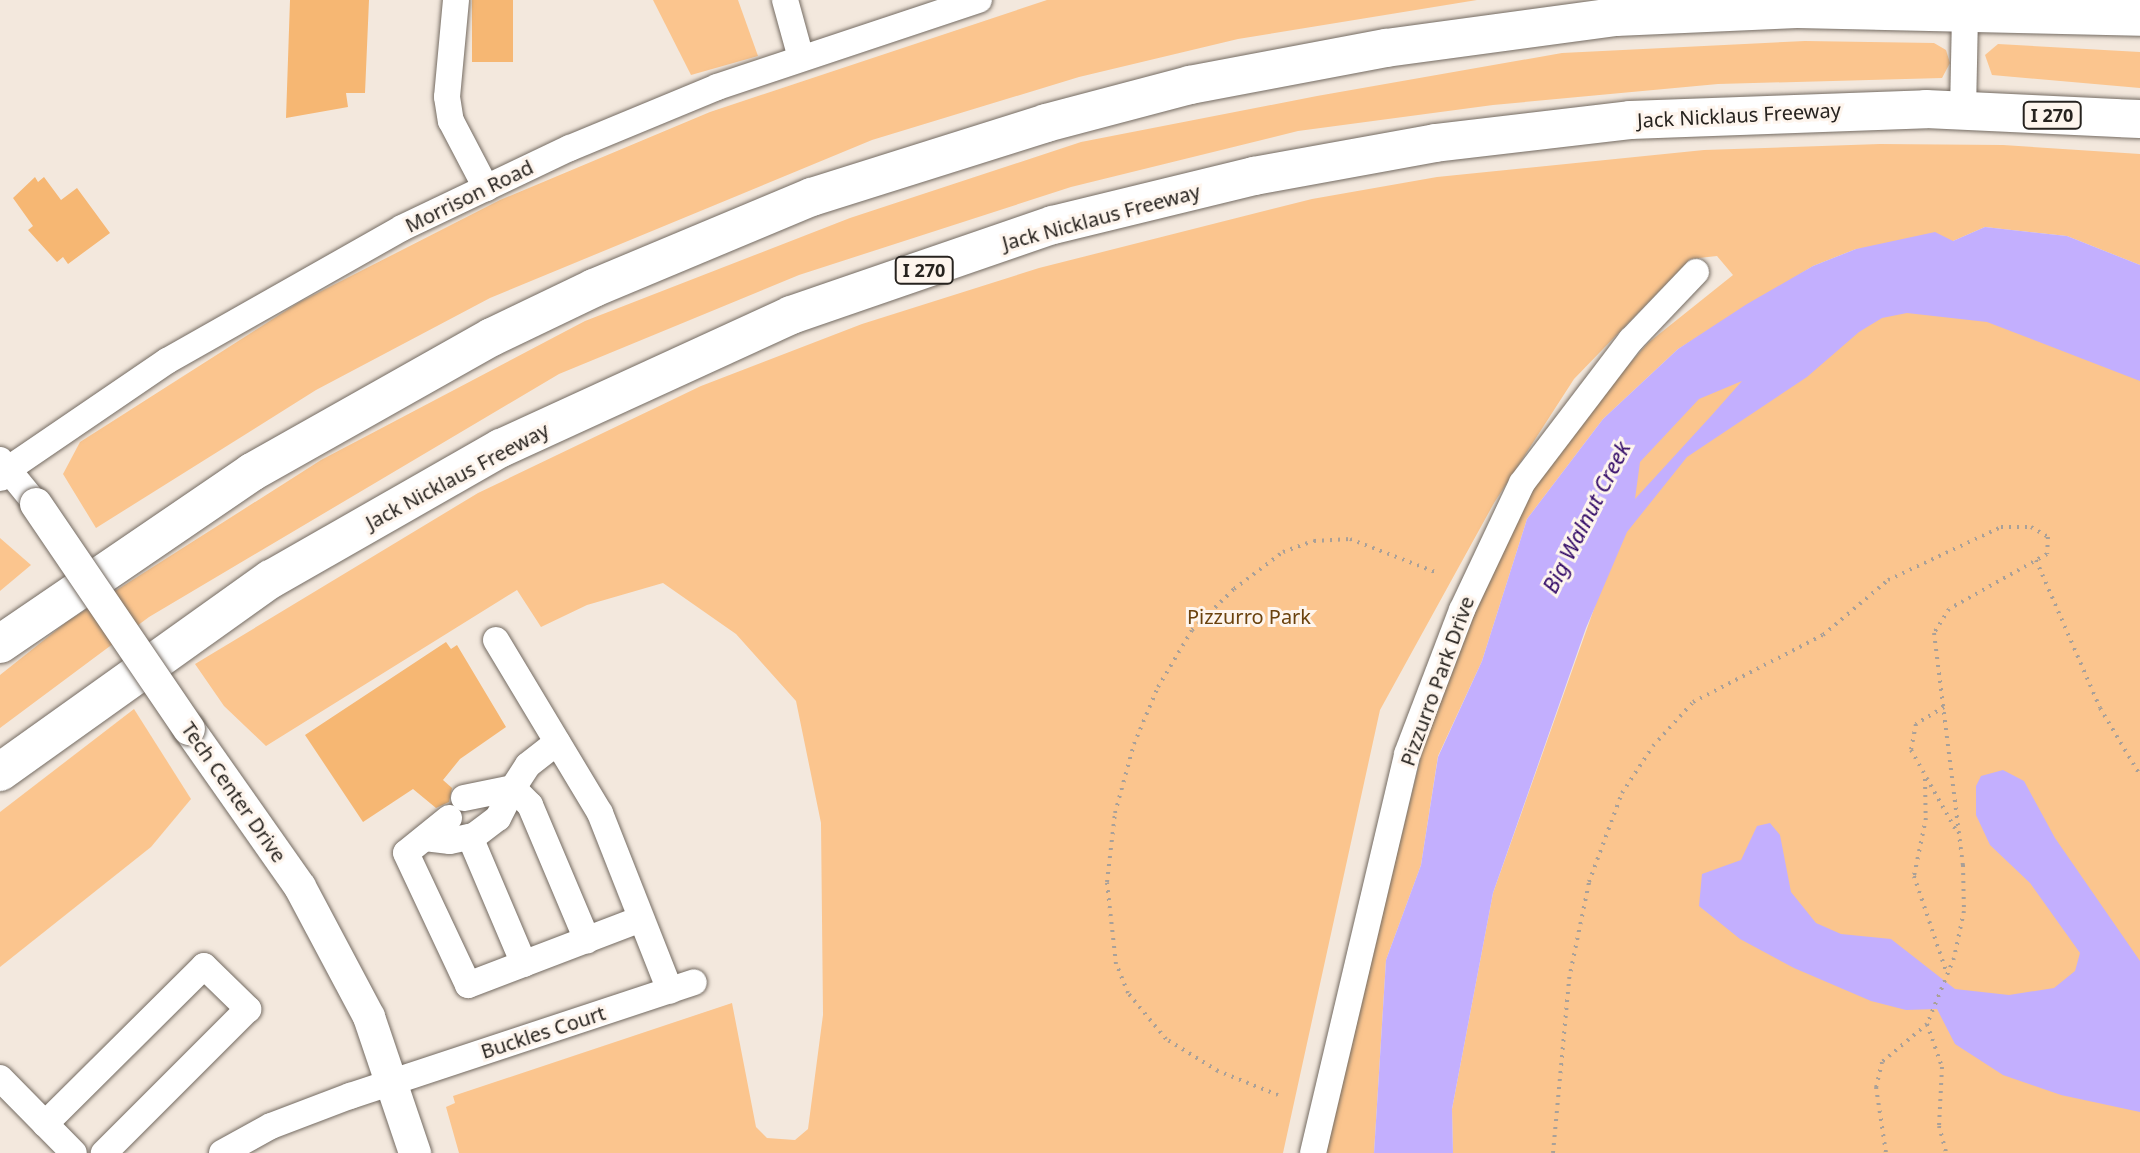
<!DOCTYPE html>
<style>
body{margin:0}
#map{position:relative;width:2140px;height:1153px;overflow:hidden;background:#f3e8dd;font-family:"Noto Sans",sans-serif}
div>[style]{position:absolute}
.green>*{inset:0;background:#fbc58e}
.water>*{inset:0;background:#c3affe}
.building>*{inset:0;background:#f6b773;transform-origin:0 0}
.path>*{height:4px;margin-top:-2px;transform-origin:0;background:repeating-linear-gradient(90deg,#a9a098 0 2px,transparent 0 8px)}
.roads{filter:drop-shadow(0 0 2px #746b62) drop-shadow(0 0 2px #746b62)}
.minor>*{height:26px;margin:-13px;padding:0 13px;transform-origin:13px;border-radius:13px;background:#fff}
.major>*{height:32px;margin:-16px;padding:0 16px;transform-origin:16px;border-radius:16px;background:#fff}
.highway>*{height:38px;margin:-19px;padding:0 19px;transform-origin:19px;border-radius:19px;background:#fff}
.bridges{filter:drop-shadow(0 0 2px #746b62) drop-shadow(0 0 2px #746b62)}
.major-bridge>*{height:32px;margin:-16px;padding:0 16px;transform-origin:16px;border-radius:16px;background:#fff}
span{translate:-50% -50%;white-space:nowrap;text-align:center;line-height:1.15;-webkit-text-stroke:6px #fef5ed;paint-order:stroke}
.shield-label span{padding:2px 6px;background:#fef5ed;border:2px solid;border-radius:6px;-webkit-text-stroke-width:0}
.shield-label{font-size:18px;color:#27231f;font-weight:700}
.street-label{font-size:20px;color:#27231f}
.park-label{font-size:20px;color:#6b420d}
.water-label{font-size:22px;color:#340c68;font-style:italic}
</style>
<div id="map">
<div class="green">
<div style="clip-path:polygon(653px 0,738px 0,758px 56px,691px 75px)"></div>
<div style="clip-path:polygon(1047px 0,1477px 0,1238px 39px,1079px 77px,872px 140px,490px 298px,316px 390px,96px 528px,63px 474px,80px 442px,298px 303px,500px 200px,710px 112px)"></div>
<div style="clip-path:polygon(1805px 41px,1934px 43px,1946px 50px,1950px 63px,1942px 78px,1718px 84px,1493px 105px,1298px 131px,1071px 187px,799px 275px,559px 374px,149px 617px,0 728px,0 675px,68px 621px,321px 460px,585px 321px,850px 218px,1081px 142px,1317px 96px,1562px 53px)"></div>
<div style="clip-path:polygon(1998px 44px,2140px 52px,2140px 88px,1992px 75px,1985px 55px)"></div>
<div style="clip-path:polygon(1880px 144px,2003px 145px,2140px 154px,2140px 265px,2067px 236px,1985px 227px,1953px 241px,1856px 249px,1813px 266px,1678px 349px,1603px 419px,1527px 519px,1482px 661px,1438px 756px,1421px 865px,1386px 960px,1374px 1153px,1323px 1153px,1436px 696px,1539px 466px,1648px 343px,1733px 275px,1717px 256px,1690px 259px,1574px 379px,1494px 503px,1380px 710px,1283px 1153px,459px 1153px,446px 1107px,455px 1103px,453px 1096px,732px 1003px,756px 1127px,767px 1138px,795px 1140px,808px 1129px,823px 1015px,821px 823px,796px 701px,736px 634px,663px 583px,587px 605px,541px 627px,517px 590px,266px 746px,224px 706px,195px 664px,478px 493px,701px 386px,862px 324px,1039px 268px,1312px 199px,1437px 177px,1704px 150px)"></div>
<div style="clip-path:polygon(1899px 306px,2140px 339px,2140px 1153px,1453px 1153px,1452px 1109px,1493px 893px,1595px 606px,1634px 461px,1696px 386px)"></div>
<div style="clip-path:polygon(0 538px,31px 565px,0 591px)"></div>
<div style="clip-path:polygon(134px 709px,191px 799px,151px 847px,0 967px,0 812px)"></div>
</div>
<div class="water">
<div style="clip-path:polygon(evenodd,1985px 227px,2067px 236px,2140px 265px,2140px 381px,1987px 322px,1907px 313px,1882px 318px,1859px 332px,1807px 377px,1687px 457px,1627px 532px,1586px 628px,1493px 893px,1452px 1109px,1453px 1153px,1374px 1153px,1386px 960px,1421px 865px,1438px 757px,1482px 661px,1527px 519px,1603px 419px,1678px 349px,1747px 304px,1813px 266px,1856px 249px,1935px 232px,1953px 241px,1985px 227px,1742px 381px,1711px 416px,1635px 499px,1640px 462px,1699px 399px,1742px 381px)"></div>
<div style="clip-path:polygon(2003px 770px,2024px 781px,2055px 838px,2140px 961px,2140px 1112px,2061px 1095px,2003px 1075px,1955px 1044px,1937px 1009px,1906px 1010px,1871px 1001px,1794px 968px,1740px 939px,1699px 906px,1702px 874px,1741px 860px,1757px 826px,1770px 823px,1780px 835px,1791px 892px,1816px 923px,1841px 934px,1891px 939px,1955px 989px,2009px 995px,2054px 988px,2075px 971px,2080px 953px,2030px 883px,1990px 845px,1976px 815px,1976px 786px,1981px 776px)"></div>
</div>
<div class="building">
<div style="clip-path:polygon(290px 0,369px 0,365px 93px,346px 93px,348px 107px,286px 118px)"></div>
<div style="left:472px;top:0;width:41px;height:62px"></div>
<div style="clip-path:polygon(35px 177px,38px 182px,44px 177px,61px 200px,77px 188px,110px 233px,68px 264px,63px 257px,57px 262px,28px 230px,33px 226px,13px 198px)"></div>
<div style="clip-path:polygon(446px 642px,451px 649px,457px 645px,506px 727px,460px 759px,443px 780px,452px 788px,449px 802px,436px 808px,413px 789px,363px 822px,305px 735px)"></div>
</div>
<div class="path">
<div style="left:2036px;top:560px;width:161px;rotate:66.6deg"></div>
<div style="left:2100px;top:708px;width:78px;rotate:59.2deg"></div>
<div style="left:1944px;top:707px;width:33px;rotate:149deg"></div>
<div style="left:1916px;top:724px;width:26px;rotate:101deg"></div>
<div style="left:1911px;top:750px;width:96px;rotate:60.8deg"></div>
<div style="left:1925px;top:779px;width:39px;rotate:89deg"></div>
<div style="left:1926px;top:818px;width:59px;rotate:101.7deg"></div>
<div style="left:1914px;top:876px;width:103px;rotate:71.4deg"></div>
<div style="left:1927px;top:1024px;width:46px;rotate:70.8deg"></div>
<div style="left:1942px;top:1067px;width:59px;rotate:92.9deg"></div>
<div style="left:1939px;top:1126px;width:28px;rotate:75deg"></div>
<div style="left:1278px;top:1095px;width:65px;rotate:-158.2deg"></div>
<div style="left:1218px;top:1071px;width:61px;rotate:-148.4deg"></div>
<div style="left:1166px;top:1039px;width:60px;rotate:-129.6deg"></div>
<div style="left:1128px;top:993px;width:31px;rotate:-112deg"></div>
<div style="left:1116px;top:964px;width:82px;rotate:-96.3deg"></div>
<div style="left:1107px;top:882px;width:69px;rotate:-83.4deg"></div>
<div style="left:1115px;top:813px;width:72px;rotate:-74.6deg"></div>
<div style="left:1134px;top:744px;width:62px;rotate:-67.2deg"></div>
<div style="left:1158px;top:687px;width:66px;rotate:-59.2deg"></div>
<div style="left:1192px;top:630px;width:59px;rotate:-44.3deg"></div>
<div style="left:1234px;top:589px;width:61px;rotate:-37.1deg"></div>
<div style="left:1283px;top:552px;width:33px;rotate:-20deg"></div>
<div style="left:1314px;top:541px;width:36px;rotate:-3deg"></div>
<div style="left:1350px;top:539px;width:91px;rotate:21.2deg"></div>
<div style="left:1553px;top:1153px;width:175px;rotate:-84.7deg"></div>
<div style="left:1569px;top:979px;width:99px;rotate:-78.3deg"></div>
<div style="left:1589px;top:882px;width:95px;rotate:-69.7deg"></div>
<div style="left:1622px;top:793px;width:56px;rotate:-56.6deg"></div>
<div style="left:1653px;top:746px;width:59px;rotate:-47.7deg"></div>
<div style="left:1693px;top:702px;width:146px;rotate:-27.3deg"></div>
<div style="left:1823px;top:635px;width:85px;rotate:-40.2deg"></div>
<div style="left:1888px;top:580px;width:125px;rotate:-25.1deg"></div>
<div style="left:2001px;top:527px;width:30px"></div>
<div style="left:2031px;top:527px;width:20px;rotate:30deg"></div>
<div style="left:2048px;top:537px;width:17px;rotate:93deg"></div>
<div style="left:2047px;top:554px;width:112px;rotate:150.7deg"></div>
<div style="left:1949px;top:609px;width:28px;rotate:122deg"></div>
<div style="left:1934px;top:633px;width:234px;rotate:82.9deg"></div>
<div style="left:1963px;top:865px;width:46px;rotate:88.8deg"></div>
<div style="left:1964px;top:911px;width:48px;rotate:102deg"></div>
<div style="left:1954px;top:958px;width:71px;rotate:112.2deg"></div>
<div style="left:1927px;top:1024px;width:59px;rotate:139.8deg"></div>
<div style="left:1882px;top:1062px;width:26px;rotate:103deg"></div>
<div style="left:1876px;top:1087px;width:67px;rotate:81.4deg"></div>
</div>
<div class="roads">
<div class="minor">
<div style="left:456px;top:0;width:97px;rotate:95.3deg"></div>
<div style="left:447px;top:97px;width:24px;rotate:81deg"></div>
<div style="left:451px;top:121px;width:76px;rotate:62.4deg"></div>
<div style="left:785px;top:0;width:60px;rotate:74.6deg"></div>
<div style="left:1963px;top:111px;width:99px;rotate:-88.8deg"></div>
<div style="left:0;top:460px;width:57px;rotate:50.7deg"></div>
<div style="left:7px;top:470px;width:194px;rotate:-34.3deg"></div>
<div style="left:167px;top:361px;width:270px;rotate:-29.5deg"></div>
<div style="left:402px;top:228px;width:186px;rotate:-25.5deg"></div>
<div style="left:570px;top:148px;width:159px;rotate:-22.5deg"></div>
<div style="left:717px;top:87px;width:276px;rotate:-18.4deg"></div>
<div style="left:496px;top:640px;width:202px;rotate:59deg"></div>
<div style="left:600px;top:813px;width:191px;rotate:68.5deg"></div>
<div style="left:464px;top:798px;width:50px;rotate:-11.5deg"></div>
<div style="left:513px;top:788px;width:27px;rotate:-57deg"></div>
<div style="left:528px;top:765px;width:37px;rotate:-38deg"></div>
<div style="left:449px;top:818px;width:55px;rotate:140.9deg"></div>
<div style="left:406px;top:853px;width:146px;rotate:64.8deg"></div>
<div style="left:468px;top:985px;width:185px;rotate:-20.9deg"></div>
<div style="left:470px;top:837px;width:138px;rotate:67deg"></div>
<div style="left:425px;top:838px;width:25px;rotate:7deg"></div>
<div style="left:450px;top:841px;width:25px;rotate:-12deg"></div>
<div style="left:474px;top:836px;width:30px;rotate:-37deg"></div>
<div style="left:498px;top:818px;width:34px;rotate:-63deg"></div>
<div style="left:513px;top:788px;width:24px;rotate:45deg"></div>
<div style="left:530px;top:805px;width:147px;rotate:67.1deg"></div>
<div style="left:0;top:1078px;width:105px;rotate:45.4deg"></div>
<div style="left:45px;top:1124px;width:224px;rotate:-44.8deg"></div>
<div style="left:204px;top:966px;width:62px;rotate:44.3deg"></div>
<div style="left:248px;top:1009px;width:204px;rotate:135deg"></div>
<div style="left:222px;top:1153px;width:56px;rotate:-28.9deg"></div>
<div style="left:271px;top:1126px;width:85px;rotate:-20.8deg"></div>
<div style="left:350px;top:1096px;width:362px;rotate:-18.3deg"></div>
<div style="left:1313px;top:1153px;width:410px;rotate:-76.7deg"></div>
<div style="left:1407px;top:754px;width:154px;rotate:-69.1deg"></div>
<div style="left:1462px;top:610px;width:140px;rotate:-64.7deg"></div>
<div style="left:1522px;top:483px;width:180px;rotate:-52.7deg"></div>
<div style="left:1631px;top:340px;width:94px;rotate:-46.3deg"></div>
</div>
<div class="major">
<div style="left:0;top:475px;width:9px;rotate:-36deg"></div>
<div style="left:189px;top:729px;width:193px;rotate:54.9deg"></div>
<div style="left:300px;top:887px;width:147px;rotate:62deg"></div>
<div style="left:369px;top:1017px;width:144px;rotate:71.3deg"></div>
</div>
<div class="highway">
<div style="left:0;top:644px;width:305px;rotate:-34.3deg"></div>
<div style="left:252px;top:472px;width:275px;rotate:-29.4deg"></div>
<div style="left:492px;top:337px;width:113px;rotate:-25.7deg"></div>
<div style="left:594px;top:288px;width:236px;rotate:-22.7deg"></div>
<div style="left:812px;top:197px;width:245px;rotate:-17.5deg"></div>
<div style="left:1046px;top:123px;width:149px;rotate:-14.8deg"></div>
<div style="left:1190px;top:85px;width:199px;rotate:-10.7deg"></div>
<div style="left:1386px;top:48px;width:232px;rotate:-7.7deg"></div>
<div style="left:1616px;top:17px;width:181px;rotate:-2.5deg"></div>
<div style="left:1797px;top:9px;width:343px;rotate:1.3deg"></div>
<div style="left:0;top:772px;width:333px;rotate:-35.5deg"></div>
<div style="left:271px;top:579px;width:265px;rotate:-29.7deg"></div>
<div style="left:501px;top:448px;width:319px;rotate:-24.6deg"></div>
<div style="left:791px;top:315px;width:277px;rotate:-19deg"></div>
<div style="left:1053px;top:225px;width:207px;rotate:-13.7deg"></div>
<div style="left:1254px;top:176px;width:184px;rotate:-10.3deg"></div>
<div style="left:1435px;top:143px;width:196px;rotate:-6.7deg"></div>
<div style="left:1630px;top:120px;width:296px;rotate:-2.1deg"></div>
<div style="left:1926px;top:109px;width:214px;rotate:2.7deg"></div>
</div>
</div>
<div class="bridges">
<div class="major-bridge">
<div style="left:36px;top:504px;width:272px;rotate:55.8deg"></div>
</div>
</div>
<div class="shield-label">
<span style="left:2052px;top:115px">I 270</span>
<span style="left:924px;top:270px">I 270</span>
</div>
<div class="street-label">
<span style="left:1739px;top:115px;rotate:-3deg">Jack Nicklaus Freeway</span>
<span style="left:469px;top:196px;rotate:-26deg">Morrison Road</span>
<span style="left:1101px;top:217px;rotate:-15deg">Jack Nicklaus Freeway</span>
<span style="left:457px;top:476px;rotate:-28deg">Jack Nicklaus Freeway</span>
<span style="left:1437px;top:681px;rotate:-70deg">Pizzurro Park Drive</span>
<span style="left:234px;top:792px;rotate:55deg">Tech Center Drive</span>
<span style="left:543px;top:1032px;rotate:-18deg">Buckles Court</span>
</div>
<div class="park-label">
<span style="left:1249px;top:616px">Pizzurro Park</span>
</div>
<div class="water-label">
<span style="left:1586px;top:517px;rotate:-63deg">Big Walnut Creek</span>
</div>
</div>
